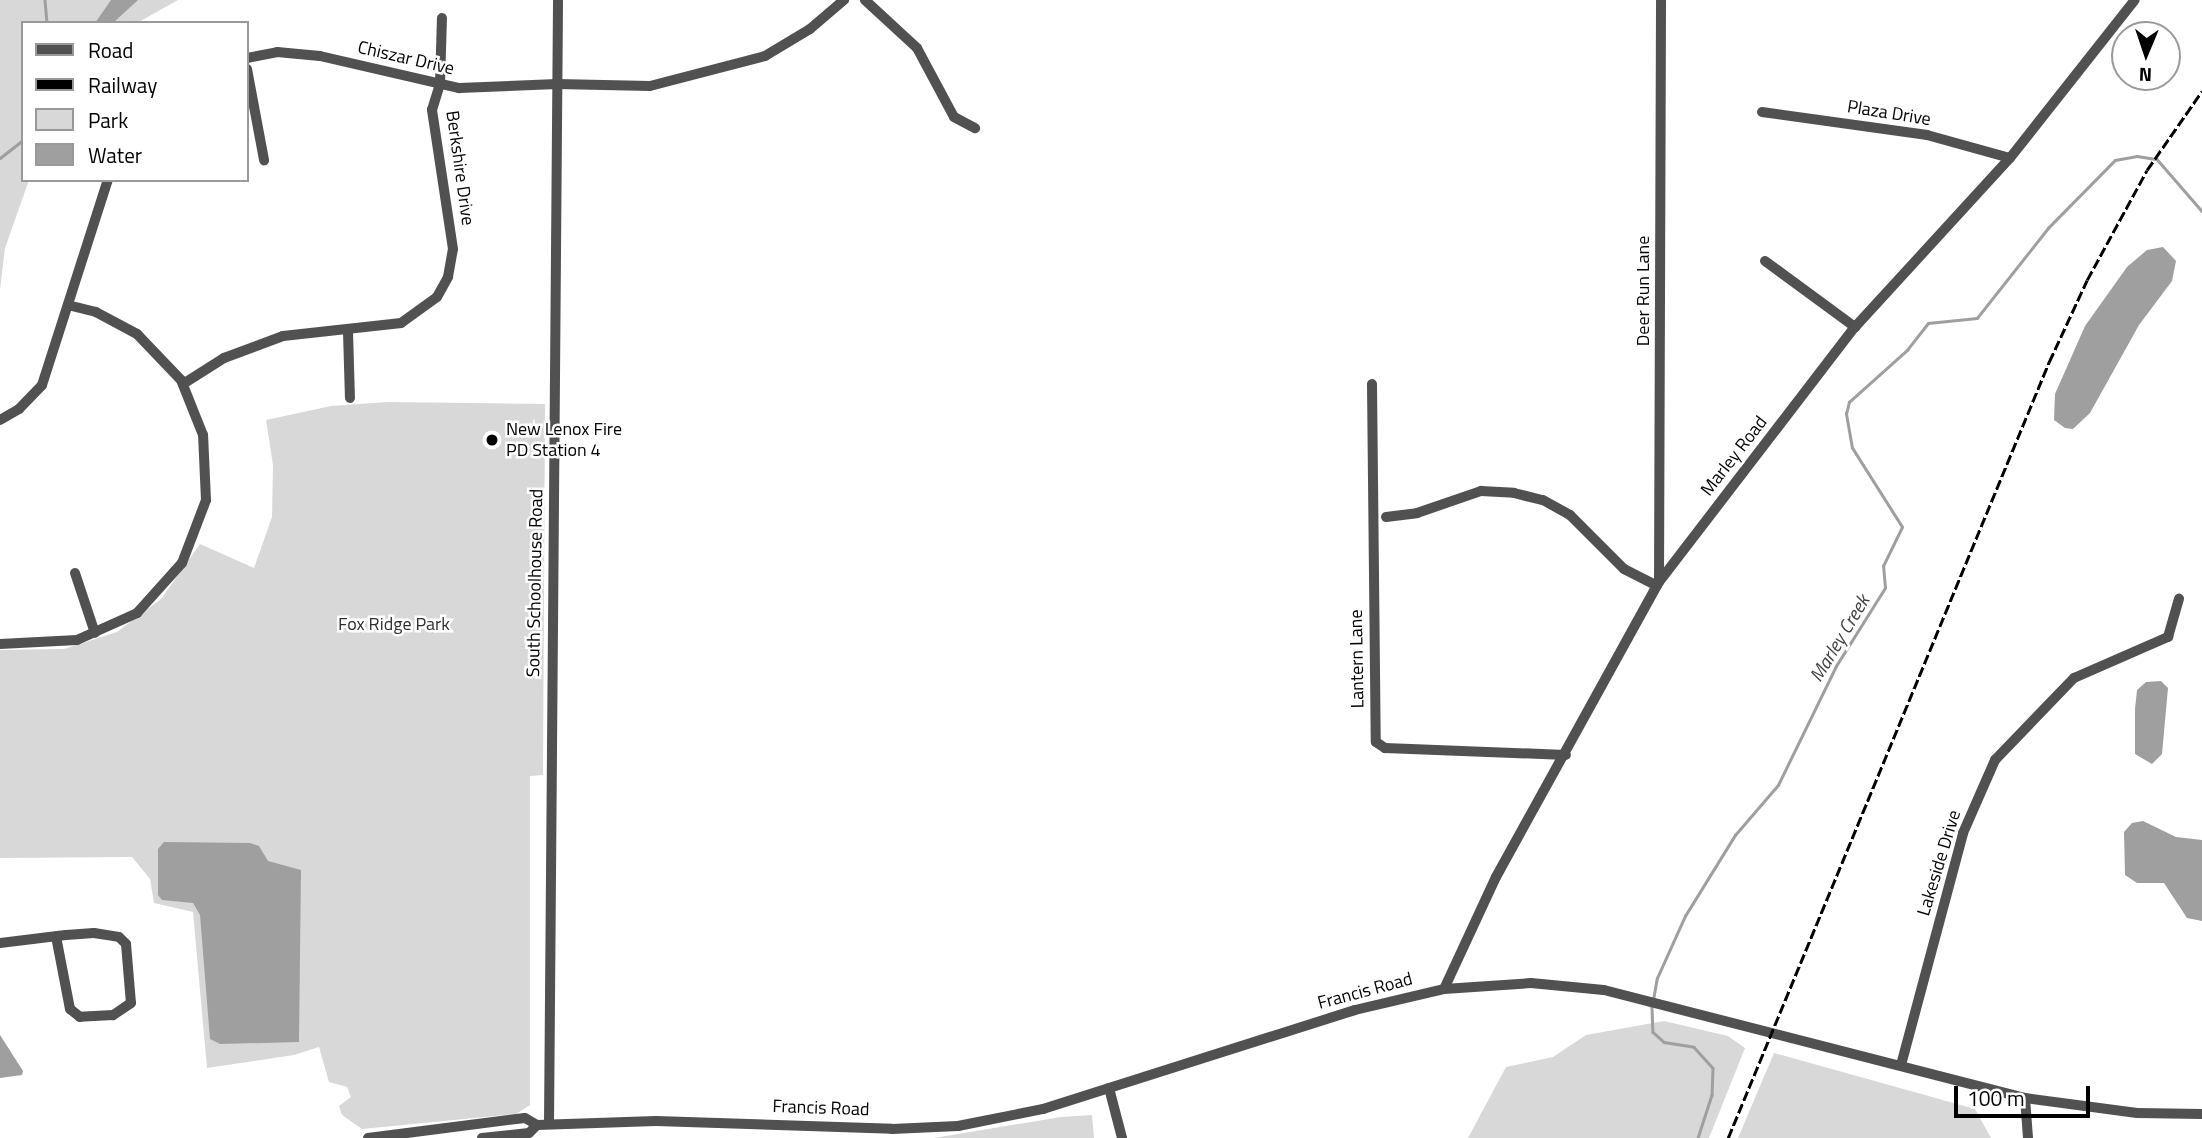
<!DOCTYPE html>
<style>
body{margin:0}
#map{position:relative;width:2202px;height:1138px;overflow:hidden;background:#fff;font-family:"Titillium Web",sans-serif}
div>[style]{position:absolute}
.green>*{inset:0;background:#d8d8d8}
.water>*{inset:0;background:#9f9f9f}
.stream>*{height:2.5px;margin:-1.25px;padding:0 1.25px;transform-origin:1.25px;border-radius:1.25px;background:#9f9f9f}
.minor>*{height:10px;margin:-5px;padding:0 5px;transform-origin:5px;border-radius:5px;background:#515151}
.rail>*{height:2.5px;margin-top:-1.25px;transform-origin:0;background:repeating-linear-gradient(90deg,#000 0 10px,transparent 0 13.5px)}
.dots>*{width:19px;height:19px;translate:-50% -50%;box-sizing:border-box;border:4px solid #fff;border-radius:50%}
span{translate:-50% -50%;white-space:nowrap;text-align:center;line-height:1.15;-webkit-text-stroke:5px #fff;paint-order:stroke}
.street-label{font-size:18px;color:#000}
.poi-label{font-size:18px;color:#000}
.left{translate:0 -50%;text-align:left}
.park-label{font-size:18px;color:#2f2f2f}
.water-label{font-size:19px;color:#404040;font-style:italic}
.legend{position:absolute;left:21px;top:21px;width:228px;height:161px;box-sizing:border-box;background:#fff;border:2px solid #999;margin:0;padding:9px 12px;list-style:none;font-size:21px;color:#000}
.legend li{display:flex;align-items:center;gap:14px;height:35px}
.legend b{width:35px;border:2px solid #999}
.north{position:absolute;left:2111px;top:21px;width:70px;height:70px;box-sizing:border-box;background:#fff;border:2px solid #999;border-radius:50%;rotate:182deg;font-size:19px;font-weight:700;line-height:28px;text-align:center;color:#000}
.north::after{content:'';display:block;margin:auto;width:24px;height:32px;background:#000;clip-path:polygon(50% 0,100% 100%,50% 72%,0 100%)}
.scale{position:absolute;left:1954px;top:1086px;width:136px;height:32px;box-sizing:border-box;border:4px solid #000;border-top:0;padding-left:9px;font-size:21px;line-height:24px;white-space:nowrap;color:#000;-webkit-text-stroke:5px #fff;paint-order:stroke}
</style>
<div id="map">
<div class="green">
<div style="clip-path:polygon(0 0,178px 0,137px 23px,23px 23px,23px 180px,29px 180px,5px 248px,0 290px)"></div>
<div style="clip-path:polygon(388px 402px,545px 404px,543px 775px,530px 776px,530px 1105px,516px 1114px,362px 1129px,342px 1115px,339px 1106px,351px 1097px,347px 1087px,329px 1082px,319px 1047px,294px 1055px,207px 1068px,193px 912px,154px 903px,150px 879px,132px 857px,0 858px,0 650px,64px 649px,117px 632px,161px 599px,200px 544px,254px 568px,272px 517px,273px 465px,266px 420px,331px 406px)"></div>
<div style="clip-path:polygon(1664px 1021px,1728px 1036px,1745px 1048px,1709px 1138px,1468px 1138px,1506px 1067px,1553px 1057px,1586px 1035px)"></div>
<div style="clip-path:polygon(1774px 1053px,1975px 1109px,1991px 1138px,1738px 1138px)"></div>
<div style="clip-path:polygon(1092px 1115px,1094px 1138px,934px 1138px,1061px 1117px)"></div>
</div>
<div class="water">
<div style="clip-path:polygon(111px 0,138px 0,113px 23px,95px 23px)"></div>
<div style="clip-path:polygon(2163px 247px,2176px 261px,2172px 281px,2139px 325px,2090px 413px,2073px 429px,2065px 428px,2054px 420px,2055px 394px,2085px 326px,2127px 267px,2147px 250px)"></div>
<div style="clip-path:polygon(2161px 681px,2168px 688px,2162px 754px,2152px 764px,2135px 754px,2135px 709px,2137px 690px,2146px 682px)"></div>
<div style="clip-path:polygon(2143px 821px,2176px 837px,2202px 840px,2202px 921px,2187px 918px,2164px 883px,2137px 883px,2125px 875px,2124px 832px,2132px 823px)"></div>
<div style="clip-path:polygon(164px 842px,250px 843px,259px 846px,268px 861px,301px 870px,299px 1042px,220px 1044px,210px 1039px,200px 915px,193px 903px,162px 900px,158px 895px,158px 849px)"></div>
<div style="clip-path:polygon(0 1035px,23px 1071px,22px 1075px,0 1078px)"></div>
</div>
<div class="stream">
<div style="left:45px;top:0;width:23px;rotate:85deg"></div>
<div style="left:0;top:158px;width:29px;rotate:-38deg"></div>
<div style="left:1653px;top:1000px;width:22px;rotate:-80deg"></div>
<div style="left:1657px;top:978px;width:68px;rotate:-65.7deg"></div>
<div style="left:1685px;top:916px;width:95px;rotate:-58.3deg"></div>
<div style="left:1735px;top:835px;width:66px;rotate:-49.3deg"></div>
<div style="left:1778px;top:785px;width:132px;rotate:-64deg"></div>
<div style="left:1836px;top:666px;width:92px;rotate:-57.9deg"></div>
<div style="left:1885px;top:588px;width:22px;rotate:-95deg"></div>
<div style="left:1883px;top:566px;width:43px;rotate:-64deg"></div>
<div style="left:1902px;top:527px;width:93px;rotate:-122.3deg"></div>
<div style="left:1852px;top:448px;width:35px;rotate:-100deg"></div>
<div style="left:1846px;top:414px;width:12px;rotate:-76deg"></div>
<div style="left:1849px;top:402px;width:78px;rotate:-41.9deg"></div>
<div style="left:1907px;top:350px;width:34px;rotate:-52deg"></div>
<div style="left:1928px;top:323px;width:49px;rotate:-5.8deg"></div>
<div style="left:1977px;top:318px;width:115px;rotate:-51.7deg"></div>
<div style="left:2048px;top:228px;width:95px;rotate:-45.4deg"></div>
<div style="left:2115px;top:160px;width:22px;rotate:-10deg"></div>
<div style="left:2137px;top:156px;width:20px;rotate:9deg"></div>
<div style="left:2157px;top:159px;width:69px;rotate:49.1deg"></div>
<div style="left:1652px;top:1007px;width:25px;rotate:88deg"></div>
<div style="left:1653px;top:1032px;width:15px;rotate:42deg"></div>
<div style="left:1664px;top:1042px;width:30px;rotate:9deg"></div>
<div style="left:1694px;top:1047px;width:28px;rotate:48deg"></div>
<div style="left:1713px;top:1068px;width:27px;rotate:92deg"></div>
<div style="left:1712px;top:1095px;width:45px;rotate:108deg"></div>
</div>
<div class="minor">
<div style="left:865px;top:0;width:71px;rotate:42.7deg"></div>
<div style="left:917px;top:48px;width:78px;rotate:61.8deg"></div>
<div style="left:954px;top:117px;width:24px;rotate:28deg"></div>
<div style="left:247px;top:58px;width:31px;rotate:-11deg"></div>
<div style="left:277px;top:52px;width:43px;rotate:5.3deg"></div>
<div style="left:320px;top:56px;width:143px;rotate:13deg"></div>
<div style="left:459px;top:88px;width:98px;rotate:-2.3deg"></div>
<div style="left:557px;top:84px;width:93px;rotate:1.2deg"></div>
<div style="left:650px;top:86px;width:119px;rotate:-14.6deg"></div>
<div style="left:765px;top:56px;width:52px;rotate:-31deg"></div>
<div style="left:810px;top:29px;width:45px;rotate:-40.5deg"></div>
<div style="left:247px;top:69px;width:93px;rotate:79.4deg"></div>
<div style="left:1762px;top:112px;width:167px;rotate:7.9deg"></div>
<div style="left:1927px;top:135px;width:86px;rotate:15.5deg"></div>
<div style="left:1765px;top:261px;width:112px;rotate:36.3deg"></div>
<div style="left:348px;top:332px;width:66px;rotate:88.3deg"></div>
<div style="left:183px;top:384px;width:49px;rotate:-32.4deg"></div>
<div style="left:224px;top:358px;width:63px;rotate:-20.4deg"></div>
<div style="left:283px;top:336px;width:119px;rotate:-6.3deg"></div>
<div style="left:401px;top:323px;width:44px;rotate:-35.8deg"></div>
<div style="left:437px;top:297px;width:23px;rotate:-61deg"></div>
<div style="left:448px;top:277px;width:28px;rotate:-80deg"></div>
<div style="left:453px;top:249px;width:141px;rotate:-98.6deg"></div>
<div style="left:432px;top:110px;width:27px;rotate:-73deg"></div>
<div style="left:440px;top:84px;width:66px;rotate:-88.3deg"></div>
<div style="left:1372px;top:384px;width:358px;rotate:89.4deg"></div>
<div style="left:1376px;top:742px;width:11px;rotate:34deg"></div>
<div style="left:1385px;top:748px;width:181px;rotate:2.2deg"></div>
<div style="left:0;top:420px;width:22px;rotate:-30deg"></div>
<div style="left:19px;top:409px;width:33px;rotate:-46deg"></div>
<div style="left:42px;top:385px;width:215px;rotate:-72.2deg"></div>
<div style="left:1386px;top:517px;width:31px;rotate:-7deg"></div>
<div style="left:1417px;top:513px;width:68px;rotate:-19deg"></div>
<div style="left:1481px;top:491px;width:33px;rotate:3deg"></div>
<div style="left:1514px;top:493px;width:30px;rotate:14deg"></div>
<div style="left:1543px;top:500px;width:31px;rotate:29deg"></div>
<div style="left:1570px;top:515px;width:76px;rotate:45deg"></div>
<div style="left:1624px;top:569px;width:37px;rotate:27deg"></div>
<div style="left:75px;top:573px;width:63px;rotate:71.6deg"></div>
<div style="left:1659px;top:582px;width:582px;rotate:-89.8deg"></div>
<div style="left:0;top:644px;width:77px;rotate:-3deg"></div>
<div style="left:77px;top:640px;width:66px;rotate:-24.2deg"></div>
<div style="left:137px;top:613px;width:67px;rotate:-48deg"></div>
<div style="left:182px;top:563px;width:67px;rotate:-69.1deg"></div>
<div style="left:206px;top:500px;width:65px;rotate:-92.6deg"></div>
<div style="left:203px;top:435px;width:59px;rotate:-111.8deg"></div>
<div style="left:181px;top:380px;width:64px;rotate:-133.7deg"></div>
<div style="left:137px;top:334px;width:47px;rotate:-151.8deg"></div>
<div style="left:96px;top:312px;width:29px;rotate:-166deg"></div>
<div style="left:0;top:943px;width:66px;rotate:-6.9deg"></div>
<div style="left:66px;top:935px;width:28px;rotate:-4deg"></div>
<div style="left:94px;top:933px;width:25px;rotate:9deg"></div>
<div style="left:119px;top:937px;width:10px;rotate:45deg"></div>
<div style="left:126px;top:944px;width:59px;rotate:85.2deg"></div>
<div style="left:131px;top:1003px;width:22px;rotate:146deg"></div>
<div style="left:113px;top:1015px;width:33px;rotate:177deg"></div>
<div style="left:80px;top:1017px;width:13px;rotate:-141deg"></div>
<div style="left:70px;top:1009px;width:74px;rotate:-100.9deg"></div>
<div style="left:1444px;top:989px;width:123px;rotate:-65.1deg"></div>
<div style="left:1496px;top:877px;width:337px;rotate:-61.1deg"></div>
<div style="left:1659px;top:582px;width:322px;rotate:-52.5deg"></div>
<div style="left:1855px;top:327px;width:229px;rotate:-47.5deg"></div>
<div style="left:2010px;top:158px;width:201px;rotate:-51.7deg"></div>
<div style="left:1901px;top:1065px;width:240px;rotate:-75deg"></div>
<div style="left:1963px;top:833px;width:80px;rotate:-66.3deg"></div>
<div style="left:1995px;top:760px;width:114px;rotate:-46.1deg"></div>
<div style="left:2074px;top:678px;width:103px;rotate:-23.6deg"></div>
<div style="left:2168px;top:637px;width:40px;rotate:-74deg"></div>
<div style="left:1109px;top:1088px;width:52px;rotate:75.4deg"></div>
<div style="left:2025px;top:1098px;width:40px;rotate:85.7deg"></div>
<div style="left:549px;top:1124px;width:1124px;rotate:-89.54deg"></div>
<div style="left:368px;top:1138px;width:158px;rotate:-7.3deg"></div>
<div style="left:525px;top:1118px;width:14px;rotate:30deg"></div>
<div style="left:537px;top:1125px;width:119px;rotate:-1.9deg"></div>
<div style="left:656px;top:1121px;width:236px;rotate:1.9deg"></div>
<div style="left:892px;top:1129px;width:66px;rotate:-2.6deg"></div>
<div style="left:958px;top:1126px;width:87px;rotate:-11.3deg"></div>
<div style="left:1043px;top:1109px;width:327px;rotate:-17.6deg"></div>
<div style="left:1355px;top:1010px;width:91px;rotate:-13.3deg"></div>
<div style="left:1444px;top:989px;width:87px;rotate:-3.9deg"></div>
<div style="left:1531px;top:983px;width:73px;rotate:5.5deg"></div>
<div style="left:1604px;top:990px;width:435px;rotate:14.4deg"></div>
<div style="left:2025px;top:1098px;width:113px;rotate:7.6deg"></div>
<div style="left:2137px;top:1113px;width:65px;rotate:0.9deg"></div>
<div style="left:482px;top:1138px;width:47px;rotate:-6.1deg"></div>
<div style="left:529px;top:1133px;width:11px;rotate:-45deg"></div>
</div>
<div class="rail">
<div style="left:1728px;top:1138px;width:840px;rotate:-67.53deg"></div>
<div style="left:2049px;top:362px;width:90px;rotate:-65.1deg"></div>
<div style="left:2087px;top:280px;width:125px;rotate:-61.4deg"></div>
<div style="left:2147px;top:170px;width:96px;rotate:-55.2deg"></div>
</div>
<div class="dots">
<div style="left:492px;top:440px;background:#000"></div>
</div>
<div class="street-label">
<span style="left:406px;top:58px;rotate:13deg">Chiszar Drive</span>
<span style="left:1889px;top:113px;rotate:9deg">Plaza Drive</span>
<span style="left:460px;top:168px;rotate:82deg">Berkshire Drive</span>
<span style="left:1643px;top:291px;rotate:-90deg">Deer Run Lane</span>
<span style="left:1734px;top:456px;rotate:-52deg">Marley Road</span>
<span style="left:535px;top:583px;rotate:-89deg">South Schoolhouse Road</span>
<span style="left:1357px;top:659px;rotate:-91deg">Lantern Lane</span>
<span style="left:1939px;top:863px;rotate:-73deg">Lakeside Drive</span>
<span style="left:1365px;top:991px;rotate:-15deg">Francis Road</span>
<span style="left:821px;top:1108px;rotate:2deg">Francis Road</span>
</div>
<div class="poi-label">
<span class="left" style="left:506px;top:440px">New Lenox Fire<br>PD Station 4</span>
</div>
<div class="park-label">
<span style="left:394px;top:624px">Fox Ridge Park</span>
</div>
<div class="water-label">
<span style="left:1839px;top:638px;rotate:-59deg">Marley Creek</span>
</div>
<ul class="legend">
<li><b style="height:9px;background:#515151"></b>Road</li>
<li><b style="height:9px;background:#000"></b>Railway</li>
<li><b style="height:19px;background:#d8d8d8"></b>Park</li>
<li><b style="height:19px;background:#9f9f9f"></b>Water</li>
</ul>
<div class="north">N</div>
<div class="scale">100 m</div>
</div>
